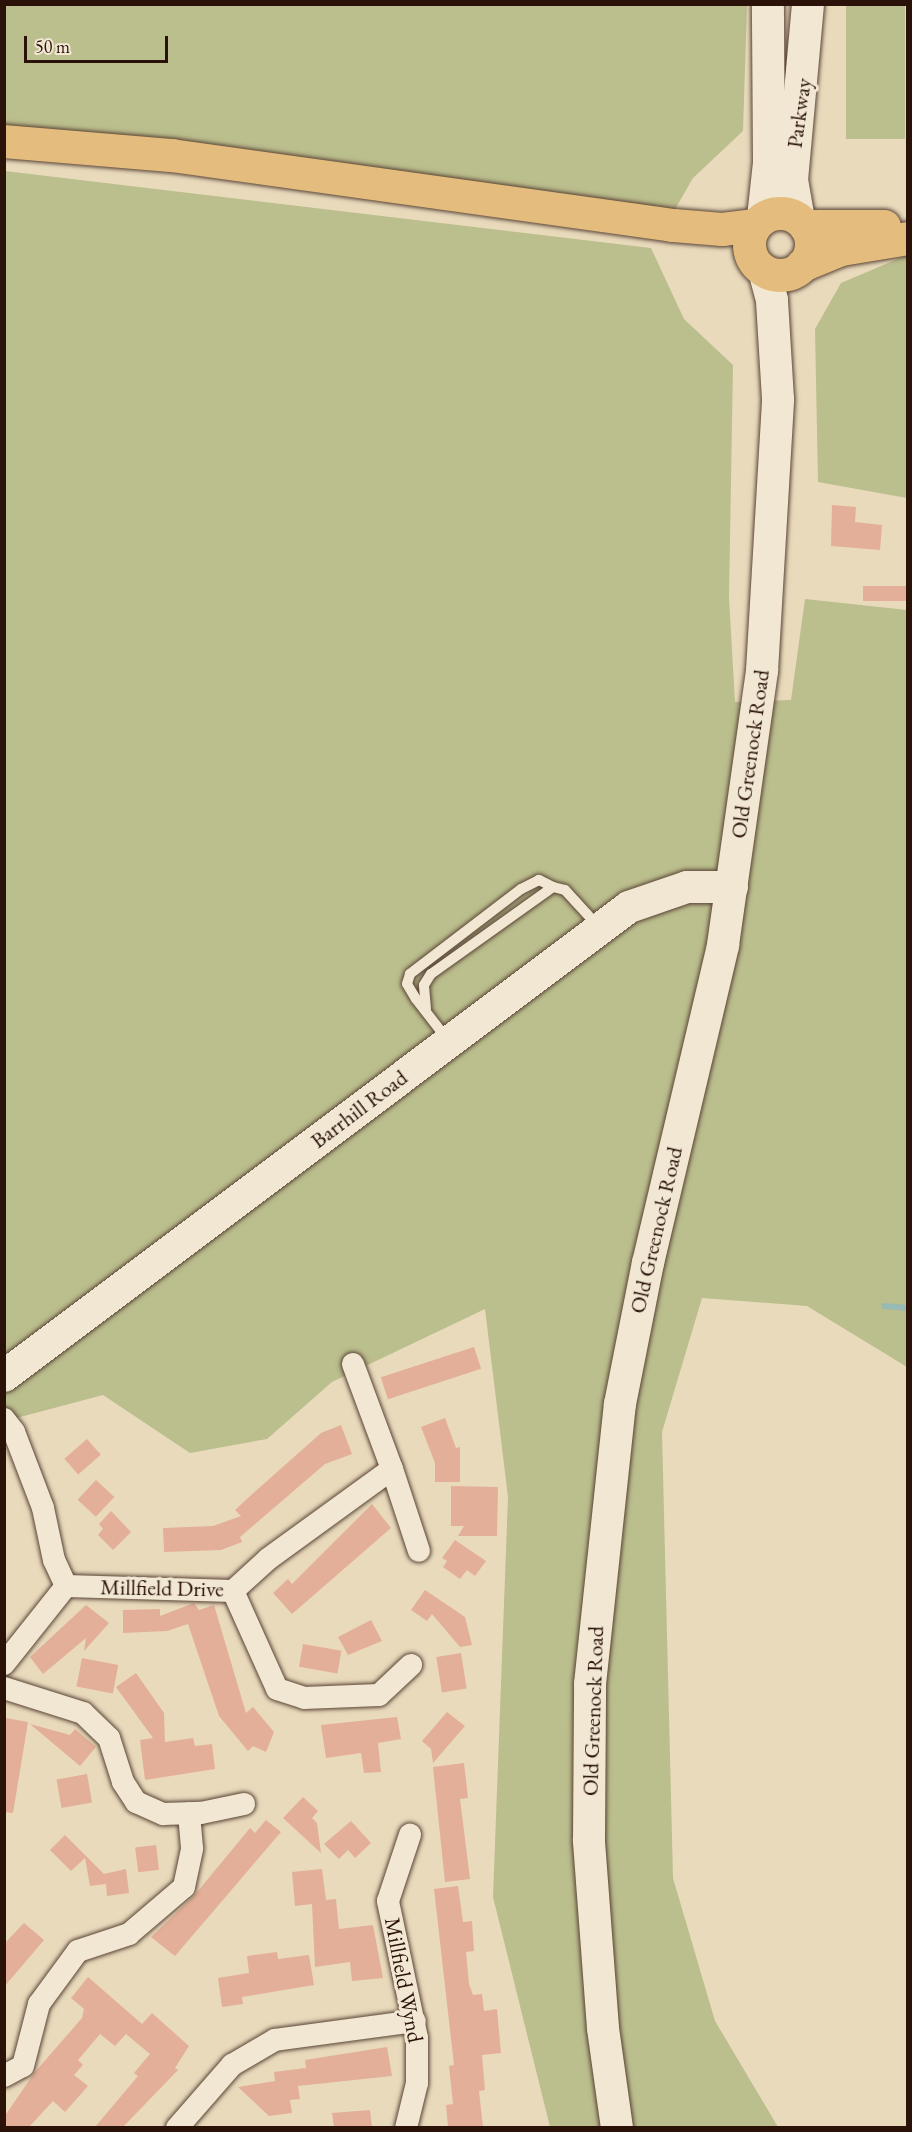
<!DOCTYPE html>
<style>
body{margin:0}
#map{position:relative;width:912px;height:2132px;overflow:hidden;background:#e9dabc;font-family:"EB Garamond",serif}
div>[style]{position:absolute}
.green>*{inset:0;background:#bbbe8d;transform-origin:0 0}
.stream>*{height:6px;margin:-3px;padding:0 3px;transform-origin:3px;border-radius:3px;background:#97bab3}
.building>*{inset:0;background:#e3af98;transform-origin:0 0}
.roads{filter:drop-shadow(0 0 2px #5a4436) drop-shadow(0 0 2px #5a4436)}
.lane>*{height:10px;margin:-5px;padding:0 5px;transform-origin:5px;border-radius:5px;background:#f1e7d3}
.street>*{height:22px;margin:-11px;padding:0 11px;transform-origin:11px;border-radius:11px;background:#f1e7d3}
.secondary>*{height:32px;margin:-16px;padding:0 16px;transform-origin:16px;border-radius:16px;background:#f1e7d3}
.primary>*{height:33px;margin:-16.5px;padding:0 16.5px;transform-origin:16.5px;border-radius:16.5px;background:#e4bd7e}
.primary>.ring{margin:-16.5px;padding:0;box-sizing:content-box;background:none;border:33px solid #e4bd7e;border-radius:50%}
span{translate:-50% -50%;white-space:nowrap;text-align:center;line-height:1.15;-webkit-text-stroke:6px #f1e7d3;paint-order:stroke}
.street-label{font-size:22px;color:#2a1209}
.frame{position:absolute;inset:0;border:6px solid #2a1209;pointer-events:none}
.scale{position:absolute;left:24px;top:36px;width:144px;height:27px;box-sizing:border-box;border:3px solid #2a1209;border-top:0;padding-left:8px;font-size:18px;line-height:21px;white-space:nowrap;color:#2a1209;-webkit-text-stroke:4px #f1e7d3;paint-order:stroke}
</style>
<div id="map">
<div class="green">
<div style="clip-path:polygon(5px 5px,747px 5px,743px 131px,693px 178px,674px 211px,332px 161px,5px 129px)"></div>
<div style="left:846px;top:5px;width:59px;height:134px"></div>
<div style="clip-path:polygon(5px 171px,651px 248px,684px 319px,733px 365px,729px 598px,735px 702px,791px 700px,805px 599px,907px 610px,907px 1367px,807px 1306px,702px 1298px,662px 1432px,673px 1878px,715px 2021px,778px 2127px,550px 2127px,493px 1897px,508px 1497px,485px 1309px,332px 1382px,267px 1439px,190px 1453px,103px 1395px,5px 1421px)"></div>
<div style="clip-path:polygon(907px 255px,907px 498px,818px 482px,815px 329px,841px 283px)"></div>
</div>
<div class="stream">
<div style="left:884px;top:1306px;width:24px;rotate:5deg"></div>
</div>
<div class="building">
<div style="clip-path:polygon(832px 505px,856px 507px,855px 522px,882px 525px,880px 550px,831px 546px)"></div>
<div style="left:908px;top:586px;width:15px;height:45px;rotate:90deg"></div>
<div style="left:474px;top:1347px;width:23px;height:98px;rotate:72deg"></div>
<div style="clip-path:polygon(445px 1418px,456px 1448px,460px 1447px,460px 1482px,435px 1482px,435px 1463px,421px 1427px)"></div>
<div style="clip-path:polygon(341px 1425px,352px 1454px,325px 1464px,240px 1537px,242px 1542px,221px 1550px,164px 1552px,163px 1528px,213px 1526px,241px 1516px,235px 1510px,249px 1497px,321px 1433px)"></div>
<div style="left:87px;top:1439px;width:21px;height:30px;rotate:49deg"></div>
<div style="left:96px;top:1480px;width:25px;height:27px;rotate:43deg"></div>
<div style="clip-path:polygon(451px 1486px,498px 1487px,497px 1536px,458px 1536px,464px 1526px,451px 1526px)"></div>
<div style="clip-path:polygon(372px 1504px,391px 1528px,292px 1614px,273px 1593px,288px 1579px,292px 1584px)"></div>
<div style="clip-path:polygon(111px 1511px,131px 1532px,113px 1550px,98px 1535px,103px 1529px,99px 1524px)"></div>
<div style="clip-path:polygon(455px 1540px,486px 1561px,475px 1576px,467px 1570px,460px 1579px,443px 1567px,447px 1561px,442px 1558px)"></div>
<div style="clip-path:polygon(425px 1590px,465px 1617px,472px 1645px,460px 1647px,432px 1614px,427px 1621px,411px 1610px)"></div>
<div style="clip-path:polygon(194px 1603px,199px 1610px,214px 1605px,246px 1713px,253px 1707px,274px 1732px,266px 1752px,253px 1746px,248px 1751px,219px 1716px,188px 1624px,167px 1631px,123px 1633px,123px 1610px,160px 1609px,160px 1616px)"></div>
<div style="clip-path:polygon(86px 1605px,109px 1623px,84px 1651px,86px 1638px,43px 1674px,30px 1657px)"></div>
<div style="clip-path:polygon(371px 1620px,382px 1641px,348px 1655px,338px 1637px)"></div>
<div style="left:303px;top:1644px;width:39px;height:23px;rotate:10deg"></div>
<div style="left:461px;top:1653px;width:36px;height:25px;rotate:81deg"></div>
<div style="left:82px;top:1658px;width:37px;height:29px;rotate:11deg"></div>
<div style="clip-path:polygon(136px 1673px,164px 1713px,165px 1742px,193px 1738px,195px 1746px,212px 1744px,215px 1769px,145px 1780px,140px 1740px,153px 1738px,116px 1687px)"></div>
<div style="clip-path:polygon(447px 1712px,465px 1726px,433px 1763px,431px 1749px,422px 1741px)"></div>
<div style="clip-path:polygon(397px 1717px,401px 1739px,378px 1743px,381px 1772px,364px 1773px,361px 1753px,326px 1758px,321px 1725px)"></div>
<div style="clip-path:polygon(6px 1718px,28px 1722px,13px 1813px,4px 1812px)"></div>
<div style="clip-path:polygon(30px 1724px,70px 1735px,75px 1729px,96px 1747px,80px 1766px)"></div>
<div style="clip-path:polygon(464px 1763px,468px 1798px,460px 1799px,470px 1879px,445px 1882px,433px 1767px)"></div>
<div style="left:87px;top:1774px;width:29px;height:31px;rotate:80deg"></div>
<div style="clip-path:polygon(303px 1797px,318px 1811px,312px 1818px,317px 1823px,321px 1853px,283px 1818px)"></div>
<div style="clip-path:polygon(266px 1820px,281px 1832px,175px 1956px,151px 1937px,193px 1897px,250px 1828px,255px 1833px)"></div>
<div style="clip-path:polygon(351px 1821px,371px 1843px,355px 1858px,348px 1850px,339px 1859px,324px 1844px)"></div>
<div style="clip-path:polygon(65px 1835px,104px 1874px,126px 1869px,129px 1893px,107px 1896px,106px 1884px,90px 1886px,85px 1858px,71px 1871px,50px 1850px)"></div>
<div style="left:156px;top:1845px;width:25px;height:21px;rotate:83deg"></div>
<div style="clip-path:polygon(322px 1869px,326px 1900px,336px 1899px,339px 1929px,373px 1925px,383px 1978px,352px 1981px,350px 1962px,315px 1967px,312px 1904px,295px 1906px,292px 1872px)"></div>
<div style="clip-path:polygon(458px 1886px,463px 1922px,472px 1921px,474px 1951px,466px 1952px,469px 1984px,473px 1995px,482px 1994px,484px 2011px,497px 2009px,501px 2053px,482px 2055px,485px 2090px,479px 2091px,483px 2127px,448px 2127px,446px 2105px,453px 2104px,449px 2066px,454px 2065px,434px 1889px)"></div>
<div style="clip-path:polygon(24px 1923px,44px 1940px,4px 1987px,4px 1944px)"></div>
<div style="clip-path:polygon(277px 1952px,278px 1959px,309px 1955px,314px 1985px,242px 1997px,243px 2004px,222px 2007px,218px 1978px,249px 1973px,247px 1956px)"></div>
<div style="clip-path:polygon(88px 1977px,142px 2024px,152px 2013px,189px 2046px,175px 2068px,178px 2070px,123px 2127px,95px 2127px,138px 2076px,134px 2073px,150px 2054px,126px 2034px,115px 2046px,100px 2034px,78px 2060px,83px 2065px,74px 2075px,88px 2086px,65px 2112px,53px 2101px,29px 2127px,4px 2127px,4px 2117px,35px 2072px,82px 2018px,84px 2009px,71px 1998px)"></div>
<div style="clip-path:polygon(387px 2047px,392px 2076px,298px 2086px,300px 2099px,290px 2100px,292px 2113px,269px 2116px,238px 2087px,275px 2081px,274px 2072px,306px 2068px,305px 2060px)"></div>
<div style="clip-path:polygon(370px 2110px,372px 2127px,334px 2127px,332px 2113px)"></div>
</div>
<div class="roads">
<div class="lane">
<div style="left:553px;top:887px;width:12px;rotate:14deg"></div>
<div style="left:565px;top:890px;width:49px;rotate:47.5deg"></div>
<div style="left:426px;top:1009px;width:24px;rotate:-95deg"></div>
<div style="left:424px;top:985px;width:13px;rotate:-58deg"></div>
<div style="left:431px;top:974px;width:150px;rotate:-35.5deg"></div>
<div style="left:553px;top:887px;width:16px;rotate:-153deg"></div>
<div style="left:539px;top:880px;width:20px;rotate:153deg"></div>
<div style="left:521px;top:889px;width:140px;rotate:142.6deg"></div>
<div style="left:410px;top:974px;width:10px;rotate:107deg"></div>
<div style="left:407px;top:984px;width:17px;rotate:59deg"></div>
<div style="left:416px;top:999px;width:51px;rotate:52.2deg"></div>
</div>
<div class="street">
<div style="left:4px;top:1419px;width:16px;rotate:52deg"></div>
<div style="left:14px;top:1432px;width:81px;rotate:69.1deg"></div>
<div style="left:43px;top:1508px;width:53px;rotate:78.1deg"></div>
<div style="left:54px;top:1560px;width:29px;rotate:65deg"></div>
<div style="left:392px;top:1469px;width:86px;rotate:71.8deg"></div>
<div style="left:66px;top:1586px;width:167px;rotate:1.7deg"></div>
<div style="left:233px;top:1591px;width:47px;rotate:-42.4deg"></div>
<div style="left:268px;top:1559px;width:153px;rotate:-36deg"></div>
<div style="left:392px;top:1469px;width:112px;rotate:-110.4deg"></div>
<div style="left:233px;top:1591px;width:107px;rotate:65.8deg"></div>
<div style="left:277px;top:1689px;width:28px;rotate:18deg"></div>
<div style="left:304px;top:1698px;width:75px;rotate:-2.3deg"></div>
<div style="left:379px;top:1695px;width:44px;rotate:-43.2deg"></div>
<div style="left:4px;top:1664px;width:100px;rotate:-51.5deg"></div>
<div style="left:4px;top:1688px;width:83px;rotate:17.6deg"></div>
<div style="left:83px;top:1713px;width:36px;rotate:44deg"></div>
<div style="left:109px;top:1738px;width:46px;rotate:72.3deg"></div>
<div style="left:123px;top:1782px;width:24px;rotate:57deg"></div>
<div style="left:136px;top:1802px;width:30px;rotate:24deg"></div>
<div style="left:163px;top:1814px;width:38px;rotate:-2deg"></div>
<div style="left:201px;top:1813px;width:44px;rotate:-11.8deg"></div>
<div style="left:4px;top:2076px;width:21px;rotate:-28deg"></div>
<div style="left:23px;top:2066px;width:64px;rotate:-75.5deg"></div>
<div style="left:39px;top:2004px;width:66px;rotate:-53.7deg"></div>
<div style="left:78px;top:1951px;width:54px;rotate:-18.4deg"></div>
<div style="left:129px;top:1934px;width:72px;rotate:-40.5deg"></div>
<div style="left:184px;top:1887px;width:40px;rotate:-78deg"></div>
<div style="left:192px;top:1848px;width:35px;rotate:-95deg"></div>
<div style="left:177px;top:2128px;width:84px;rotate:-48.9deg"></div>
<div style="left:232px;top:2065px;width:50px;rotate:-30.2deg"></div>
<div style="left:275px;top:2040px;width:141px;rotate:-7.7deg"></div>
<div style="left:406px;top:2128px;width:46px;rotate:-76.3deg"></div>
<div style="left:417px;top:2083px;width:45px;rotate:-90deg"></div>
<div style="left:417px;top:2038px;width:140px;rotate:-102deg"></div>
<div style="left:388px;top:1901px;width:70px;rotate:-71.6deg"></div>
</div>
<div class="secondary">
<div style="left:763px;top:218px;width:55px;rotate:-83.8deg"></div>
<div style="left:769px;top:163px;width:159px;rotate:-90.4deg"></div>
<div style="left:799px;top:220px;width:41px;rotate:-99.9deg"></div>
<div style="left:792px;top:180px;width:177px;rotate:-84.8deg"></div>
<div style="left:4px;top:1376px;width:781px;rotate:-36.88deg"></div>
<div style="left:629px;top:907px;width:61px;rotate:-19deg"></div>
<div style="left:687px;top:887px;width:45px"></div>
<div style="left:617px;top:2128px;width:101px;rotate:-98deg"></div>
<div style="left:603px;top:2028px;width:189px;rotate:-94.3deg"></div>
<div style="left:589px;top:1840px;width:156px;rotate:-89.6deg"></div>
<div style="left:590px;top:1684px;width:282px;rotate:-83.9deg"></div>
<div style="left:620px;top:1404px;width:144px;rotate:-78.8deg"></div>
<div style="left:648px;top:1263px;width:327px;rotate:-76.7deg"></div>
<div style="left:723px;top:945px;width:277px;rotate:-81.9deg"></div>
<div style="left:762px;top:671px;width:272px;rotate:-86.6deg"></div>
<div style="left:778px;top:399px;width:99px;rotate:-93.5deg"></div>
<div style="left:772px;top:300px;width:30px;rotate:-105deg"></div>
</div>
<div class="primary">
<div style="left:4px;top:141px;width:168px;rotate:4.8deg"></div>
<div style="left:171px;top:155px;width:507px;rotate:7.94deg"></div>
<div style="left:673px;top:225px;width:49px;rotate:4.7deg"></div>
<div style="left:722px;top:229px;width:33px;rotate:-7deg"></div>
<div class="ring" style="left:749px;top:213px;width:29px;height:29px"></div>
<div style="left:805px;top:226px;width:79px"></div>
<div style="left:802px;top:265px;width:42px;rotate:-22.3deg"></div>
<div style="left:841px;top:249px;width:68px;rotate:-9.3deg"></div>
</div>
</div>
<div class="street-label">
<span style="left:799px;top:113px;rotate:-82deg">Parkway</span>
<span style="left:750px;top:754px;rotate:-82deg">Old Greenock Road</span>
<span style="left:359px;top:1109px;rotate:-37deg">Barrhill Road</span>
<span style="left:656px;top:1230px;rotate:-77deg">Old Greenock Road</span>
<span style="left:162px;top:1588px;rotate:1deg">Millfield Drive</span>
<span style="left:593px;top:1711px;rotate:-88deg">Old Greenock Road</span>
<span style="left:404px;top:1980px;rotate:79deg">Millfield Wynd</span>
</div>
<div class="frame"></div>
<div class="scale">50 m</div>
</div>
